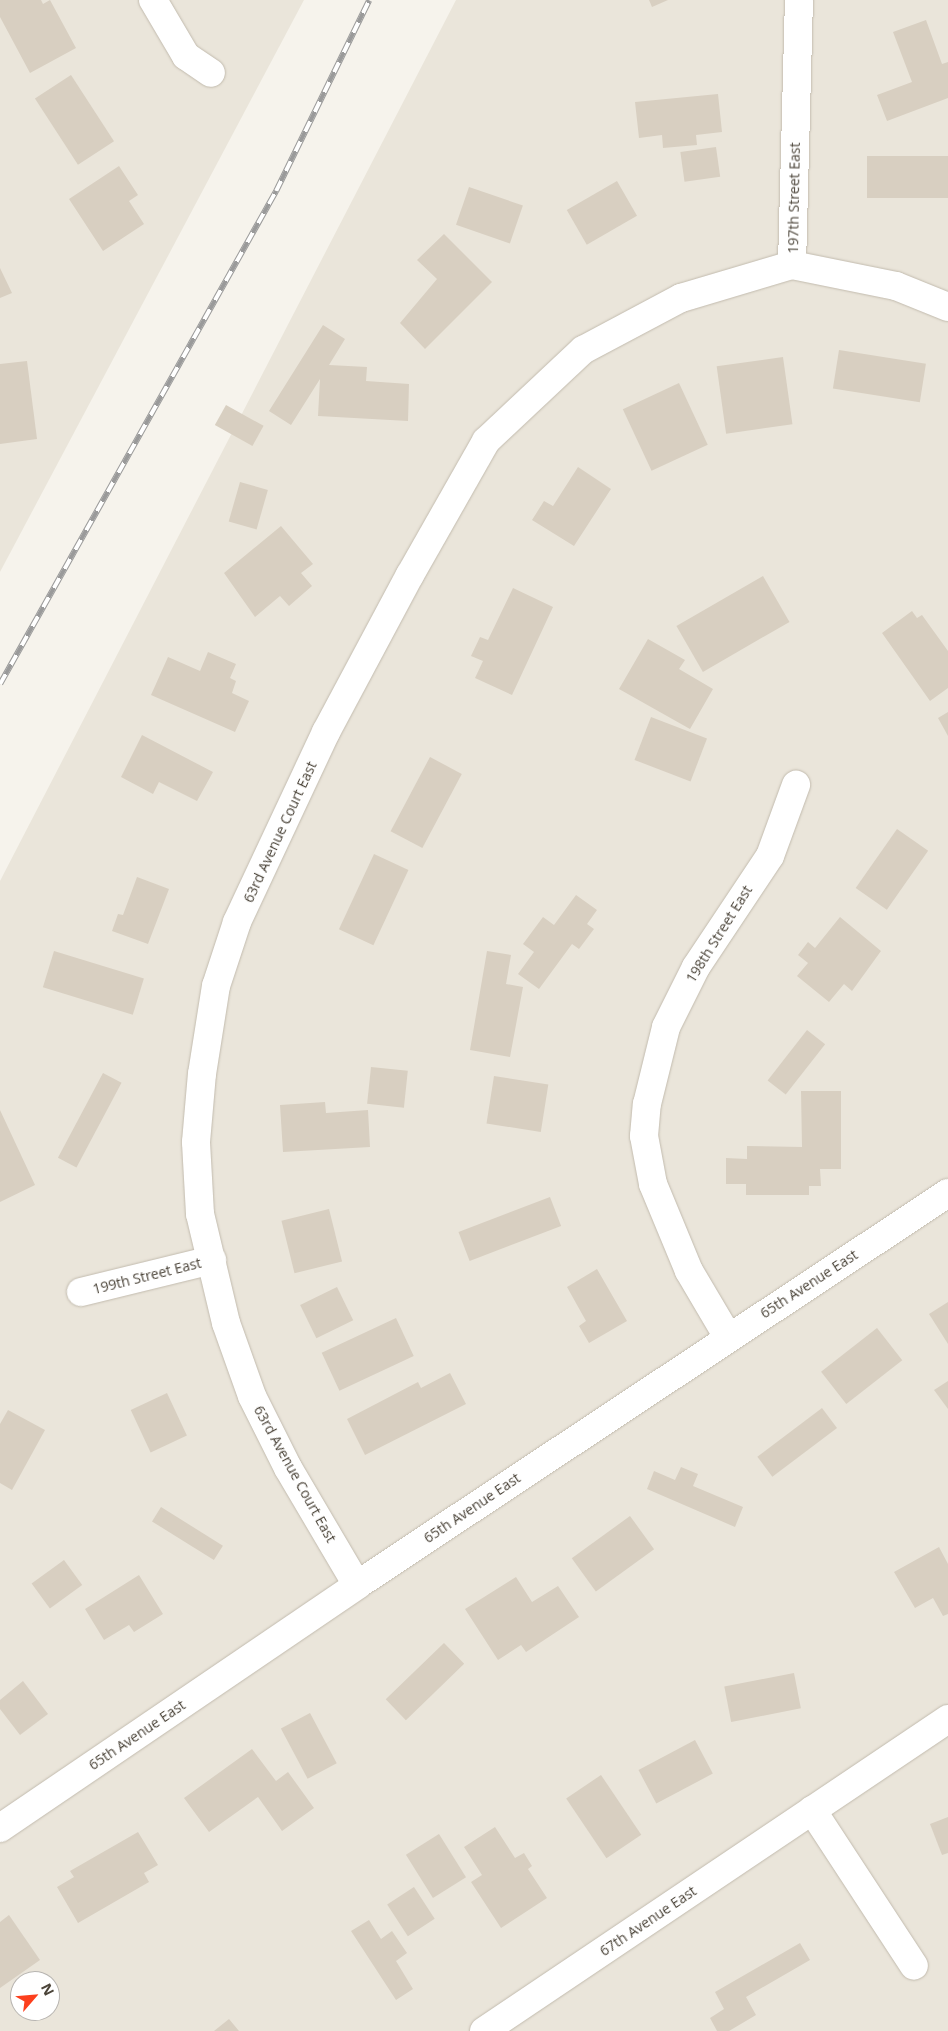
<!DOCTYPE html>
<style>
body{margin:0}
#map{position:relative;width:948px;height:2031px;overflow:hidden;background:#f6f3ec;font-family:"Open Sans",sans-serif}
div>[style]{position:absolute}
.residential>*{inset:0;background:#eae5da}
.building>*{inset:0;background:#d8cfc1;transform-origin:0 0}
.roads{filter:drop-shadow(0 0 1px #c2bbae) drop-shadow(0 0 1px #c2bbae)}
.minor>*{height:28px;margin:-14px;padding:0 14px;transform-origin:14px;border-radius:14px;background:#fff}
.rail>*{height:5.5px;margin-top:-2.75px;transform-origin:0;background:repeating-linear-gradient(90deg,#fff 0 11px,#9a9a9a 0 22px);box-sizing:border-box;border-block:1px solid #9a9a9a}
span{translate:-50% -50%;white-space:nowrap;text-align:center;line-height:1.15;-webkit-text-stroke:4.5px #fff;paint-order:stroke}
.street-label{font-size:14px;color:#4b4439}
.north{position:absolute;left:10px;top:1971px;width:50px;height:50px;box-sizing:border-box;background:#fff;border:1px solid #b7b4b0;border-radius:50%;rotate:63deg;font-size:14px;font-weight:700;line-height:20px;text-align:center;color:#4b4439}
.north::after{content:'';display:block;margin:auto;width:18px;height:22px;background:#fc3f1d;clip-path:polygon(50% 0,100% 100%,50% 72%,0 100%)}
</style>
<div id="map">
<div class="residential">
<div style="clip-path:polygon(0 0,304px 0,0 572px)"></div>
<div style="clip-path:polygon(evenodd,456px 0,948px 0,948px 2031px,0 2031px,0 881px,456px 0,20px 1981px,50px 1981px,50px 2011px,20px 2011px,20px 1981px)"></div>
</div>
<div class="building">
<div style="clip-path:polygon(0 0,41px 0,43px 4px,50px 0,76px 48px,30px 73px,0 17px)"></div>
<div style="clip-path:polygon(649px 0,668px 0,652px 7px)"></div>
<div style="clip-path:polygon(926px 20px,942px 64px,948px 62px,948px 98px,887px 121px,877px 95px,912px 82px,893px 32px)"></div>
<div style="left:71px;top:75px;width:79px;height:43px;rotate:57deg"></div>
<div style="clip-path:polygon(718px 94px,722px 132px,696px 135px,697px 145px,663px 148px,662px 135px,639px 138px,635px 102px)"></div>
<div style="left:716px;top:147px;width:30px;height:36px;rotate:82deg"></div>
<div style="left:948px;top:156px;width:42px;height:81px;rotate:90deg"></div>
<div style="clip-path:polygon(119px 166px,138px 195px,129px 201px,144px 224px,103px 251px,69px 199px)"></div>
<div style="left:617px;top:181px;width:40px;height:58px;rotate:60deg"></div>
<div style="left:469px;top:187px;width:57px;height:40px;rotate:19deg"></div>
<div style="clip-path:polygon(444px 234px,492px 282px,425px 349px,400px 323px,437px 279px,417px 260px)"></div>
<div style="clip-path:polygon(0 268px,12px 293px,0 298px)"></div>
<div style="clip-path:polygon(323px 325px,345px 339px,329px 365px,367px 367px,366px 381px,409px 384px,408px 421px,318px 416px,320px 379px,291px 425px,269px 411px)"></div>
<div style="left:839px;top:350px;width:88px;height:39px;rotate:9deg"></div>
<div style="left:783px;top:357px;width:68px;height:67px;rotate:82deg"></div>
<div style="clip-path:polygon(27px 361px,37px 439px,0 444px,0 364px)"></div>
<div style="left:679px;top:383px;width:68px;height:62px;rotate:65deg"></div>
<div style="left:226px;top:405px;width:43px;height:23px;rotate:29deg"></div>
<div style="clip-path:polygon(578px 467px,611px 489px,574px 546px,532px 520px,544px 501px,553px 506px)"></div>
<div style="left:240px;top:482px;width:29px;height:41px;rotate:16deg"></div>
<div style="clip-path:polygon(281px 526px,313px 564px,301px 573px,312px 586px,289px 606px,280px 596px,255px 617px,224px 573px)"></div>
<div style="left:763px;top:576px;width:53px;height:100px;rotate:60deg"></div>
<div style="clip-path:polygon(513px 588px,553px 607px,512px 695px,475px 678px,483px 661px,471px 656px,480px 637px,488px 640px)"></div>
<div style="clip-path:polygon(912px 611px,917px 618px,922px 615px,948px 651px,948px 688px,930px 701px,882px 633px)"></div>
<div style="clip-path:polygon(648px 639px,685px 660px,679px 669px,713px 689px,690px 729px,619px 689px)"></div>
<div style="clip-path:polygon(208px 652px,236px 664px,230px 678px,236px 681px,232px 693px,249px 701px,235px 732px,151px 695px,168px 657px,200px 671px)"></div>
<div style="clip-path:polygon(948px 712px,948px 736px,938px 718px)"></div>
<div style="left:651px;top:717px;width:60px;height:46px;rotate:21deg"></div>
<div style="clip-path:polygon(142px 735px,213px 772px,197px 801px,159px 782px,153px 794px,121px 777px)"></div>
<div style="left:430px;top:757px;width:36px;height:84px;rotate:28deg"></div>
<div style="left:897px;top:829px;width:38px;height:72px;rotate:35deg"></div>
<div style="left:374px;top:854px;width:38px;height:83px;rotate:25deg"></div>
<div style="clip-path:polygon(137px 877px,169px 889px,148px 944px,112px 931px,118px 914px,123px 915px)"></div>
<div style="clip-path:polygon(576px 895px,597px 910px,587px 924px,594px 929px,579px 949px,572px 944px,539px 989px,518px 974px,534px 952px,523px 944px,543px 917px,554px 925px)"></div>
<div style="clip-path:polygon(840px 917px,881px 951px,852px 991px,844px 984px,829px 1002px,797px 976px,808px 963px,798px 955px,808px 942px,815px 948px)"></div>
<div style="left:54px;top:951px;width:94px;height:38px;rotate:17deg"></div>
<div style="clip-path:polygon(487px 951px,511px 955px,506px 984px,523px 987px,510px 1057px,470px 1050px)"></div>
<div style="left:807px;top:1030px;width:23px;height:64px;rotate:38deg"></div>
<div style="left:371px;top:1067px;width:37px;height:37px;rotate:6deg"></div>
<div style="left:103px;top:1073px;width:21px;height:96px;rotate:28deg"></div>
<div style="left:494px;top:1076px;width:55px;height:48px;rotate:9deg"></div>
<div style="clip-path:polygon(801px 1091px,841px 1091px,841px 1169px,820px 1169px,821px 1186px,809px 1186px,809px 1195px,746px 1195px,746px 1184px,726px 1184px,726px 1158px,747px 1159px,747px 1146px,802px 1147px)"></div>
<div style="clip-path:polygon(325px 1102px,326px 1113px,368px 1110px,370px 1147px,283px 1152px,280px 1105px)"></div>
<div style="clip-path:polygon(0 1110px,35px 1185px,0 1202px)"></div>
<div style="left:550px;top:1197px;width:31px;height:98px;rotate:69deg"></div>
<div style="left:329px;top:1209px;width:54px;height:49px;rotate:76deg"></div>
<div style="clip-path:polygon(597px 1269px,627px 1321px,589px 1343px,579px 1326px,586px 1321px,567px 1287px)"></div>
<div style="left:337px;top:1287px;width:37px;height:41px;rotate:64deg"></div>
<div style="clip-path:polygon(948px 1302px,948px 1344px,929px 1314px)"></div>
<div style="left:396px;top:1318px;width:42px;height:82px;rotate:65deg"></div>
<div style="left:877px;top:1328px;width:41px;height:71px;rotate:52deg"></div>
<div style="clip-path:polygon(450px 1373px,466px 1404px,365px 1455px,347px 1419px,418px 1382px,421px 1388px)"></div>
<div style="clip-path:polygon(948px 1381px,948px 1409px,934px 1390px)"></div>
<div style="left:167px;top:1393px;width:47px;height:40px;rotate:65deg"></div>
<div style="left:822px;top:1408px;width:25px;height:81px;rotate:53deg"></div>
<div style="clip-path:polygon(8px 1410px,45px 1430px,12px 1490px,0 1483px,0 1424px)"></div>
<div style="clip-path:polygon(681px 1467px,698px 1474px,693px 1486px,743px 1507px,735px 1527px,647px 1489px,654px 1471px,675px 1480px)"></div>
<div style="left:161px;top:1507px;width:73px;height:17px;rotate:32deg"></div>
<div style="left:630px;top:1516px;width:41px;height:72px;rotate:54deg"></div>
<div style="clip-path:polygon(939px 1547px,948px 1564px,948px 1614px,943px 1616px,933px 1598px,915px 1608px,894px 1572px)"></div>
<div style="left:64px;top:1560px;width:31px;height:40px;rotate:54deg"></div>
<div style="clip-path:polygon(139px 1575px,163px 1614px,134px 1632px,129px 1625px,104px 1640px,85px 1609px)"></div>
<div style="clip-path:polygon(516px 1577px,532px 1602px,558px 1586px,579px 1617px,526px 1652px,521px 1645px,498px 1660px,465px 1609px)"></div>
<div style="left:444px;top:1643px;width:29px;height:81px;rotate:46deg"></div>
<div style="left:794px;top:1673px;width:36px;height:71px;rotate:79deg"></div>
<div style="clip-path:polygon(23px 1681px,48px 1714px,20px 1735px,0 1709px,0 1700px)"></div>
<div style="left:310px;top:1713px;width:57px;height:33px;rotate:62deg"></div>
<div style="left:695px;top:1740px;width:38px;height:64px;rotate:62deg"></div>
<div style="clip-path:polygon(252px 1749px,276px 1781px,288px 1772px,314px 1808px,282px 1831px,258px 1797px,209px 1832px,184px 1798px)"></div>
<div style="left:601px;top:1775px;width:72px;height:42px;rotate:56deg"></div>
<div style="clip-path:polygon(948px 1817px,948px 1853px,942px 1855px,930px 1824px)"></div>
<div style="clip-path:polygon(495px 1827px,515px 1858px,524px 1853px,532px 1866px,528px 1869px,547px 1898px,501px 1928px,471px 1882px,482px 1875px,464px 1847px)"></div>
<div style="clip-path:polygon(138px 1832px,158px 1865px,144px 1873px,149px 1882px,78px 1923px,57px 1887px,74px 1877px,70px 1871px)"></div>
<div style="left:439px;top:1834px;width:51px;height:39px;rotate:58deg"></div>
<div style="left:414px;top:1887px;width:38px;height:32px;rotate:57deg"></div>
<div style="clip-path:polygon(9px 1915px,40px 1960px,0 1988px,0 1922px)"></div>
<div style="clip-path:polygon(369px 1920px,381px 1939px,392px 1931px,407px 1953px,396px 1961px,413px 1989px,396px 2000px,351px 1931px)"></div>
<div style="clip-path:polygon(800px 1943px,810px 1960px,746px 1997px,756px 2015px,729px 2031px,717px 2031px,710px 2018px,724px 2009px,715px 1992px)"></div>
<div style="clip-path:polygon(229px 2019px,239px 2031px,214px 2031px)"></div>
</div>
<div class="roads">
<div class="minor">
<div style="left:153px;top:0;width:65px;rotate:59.5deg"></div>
<div style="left:186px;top:56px;width:30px;rotate:34deg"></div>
<div style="left:792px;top:265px;width:265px;rotate:-88.5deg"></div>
<div style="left:81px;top:1292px;width:135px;rotate:-13.7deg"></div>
<div style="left:728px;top:1337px;width:77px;rotate:-120.6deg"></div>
<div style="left:689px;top:1271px;width:94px;rotate:-112.5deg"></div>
<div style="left:653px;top:1184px;width:49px;rotate:-100.6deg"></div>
<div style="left:644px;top:1136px;width:32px;rotate:-85deg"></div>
<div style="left:647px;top:1104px;width:79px;rotate:-76.1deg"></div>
<div style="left:666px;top:1027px;width:67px;rotate:-63.4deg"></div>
<div style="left:696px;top:967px;width:133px;rotate:-56.3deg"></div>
<div style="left:770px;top:856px;width:76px;rotate:-69.9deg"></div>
<div style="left:357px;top:1585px;width:136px;rotate:-120.5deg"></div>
<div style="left:288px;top:1468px;width:80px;rotate:-116.6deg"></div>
<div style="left:252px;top:1396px;width:77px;rotate:-109.6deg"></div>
<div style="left:226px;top:1323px;width:112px;rotate:-103.4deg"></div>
<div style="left:200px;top:1214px;width:72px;rotate:-93.2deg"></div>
<div style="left:196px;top:1142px;width:68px;rotate:-85deg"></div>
<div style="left:202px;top:1074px;width:89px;rotate:-81deg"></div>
<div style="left:216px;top:986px;width:67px;rotate:-71.8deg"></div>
<div style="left:237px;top:922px;width:210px;rotate:-64.9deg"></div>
<div style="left:326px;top:732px;width:178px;rotate:-61.9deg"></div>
<div style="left:410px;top:575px;width:154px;rotate:-60.4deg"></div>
<div style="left:486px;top:441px;width:133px;rotate:-43.2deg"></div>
<div style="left:583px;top:350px;width:111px;rotate:-28deg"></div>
<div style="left:681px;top:298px;width:116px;rotate:-16.6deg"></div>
<div style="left:792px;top:265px;width:106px;rotate:11.4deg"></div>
<div style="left:896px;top:286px;width:56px;rotate:22deg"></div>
<div style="left:812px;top:1810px;width:186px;rotate:56.8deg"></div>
<div style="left:0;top:1828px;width:432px;rotate:-34.2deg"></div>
<div style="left:357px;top:1585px;width:709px;rotate:-33.56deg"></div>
<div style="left:484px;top:2031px;width:559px;rotate:-33.92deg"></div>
</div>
</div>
<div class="rail">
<div style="left:0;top:684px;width:565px;rotate:-60.76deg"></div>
<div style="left:276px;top:191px;width:212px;rotate:-64deg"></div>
</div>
<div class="street-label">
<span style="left:794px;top:198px;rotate:-89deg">197th Street East</span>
<span style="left:280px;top:832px;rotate:-65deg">63rd Avenue Court East</span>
<span style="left:719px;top:934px;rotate:-58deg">198th Street East</span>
<span style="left:147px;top:1276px;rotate:-14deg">199th Street East</span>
<span style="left:809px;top:1284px;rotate:-33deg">65th Avenue East</span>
<span style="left:295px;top:1474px;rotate:61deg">63rd Avenue Court East</span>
<span style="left:472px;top:1508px;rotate:-34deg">65th Avenue East</span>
<span style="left:137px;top:1735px;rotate:-34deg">65th Avenue East</span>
<span style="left:648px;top:1921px;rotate:-34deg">67th Avenue East</span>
</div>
<div class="north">N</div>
</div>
